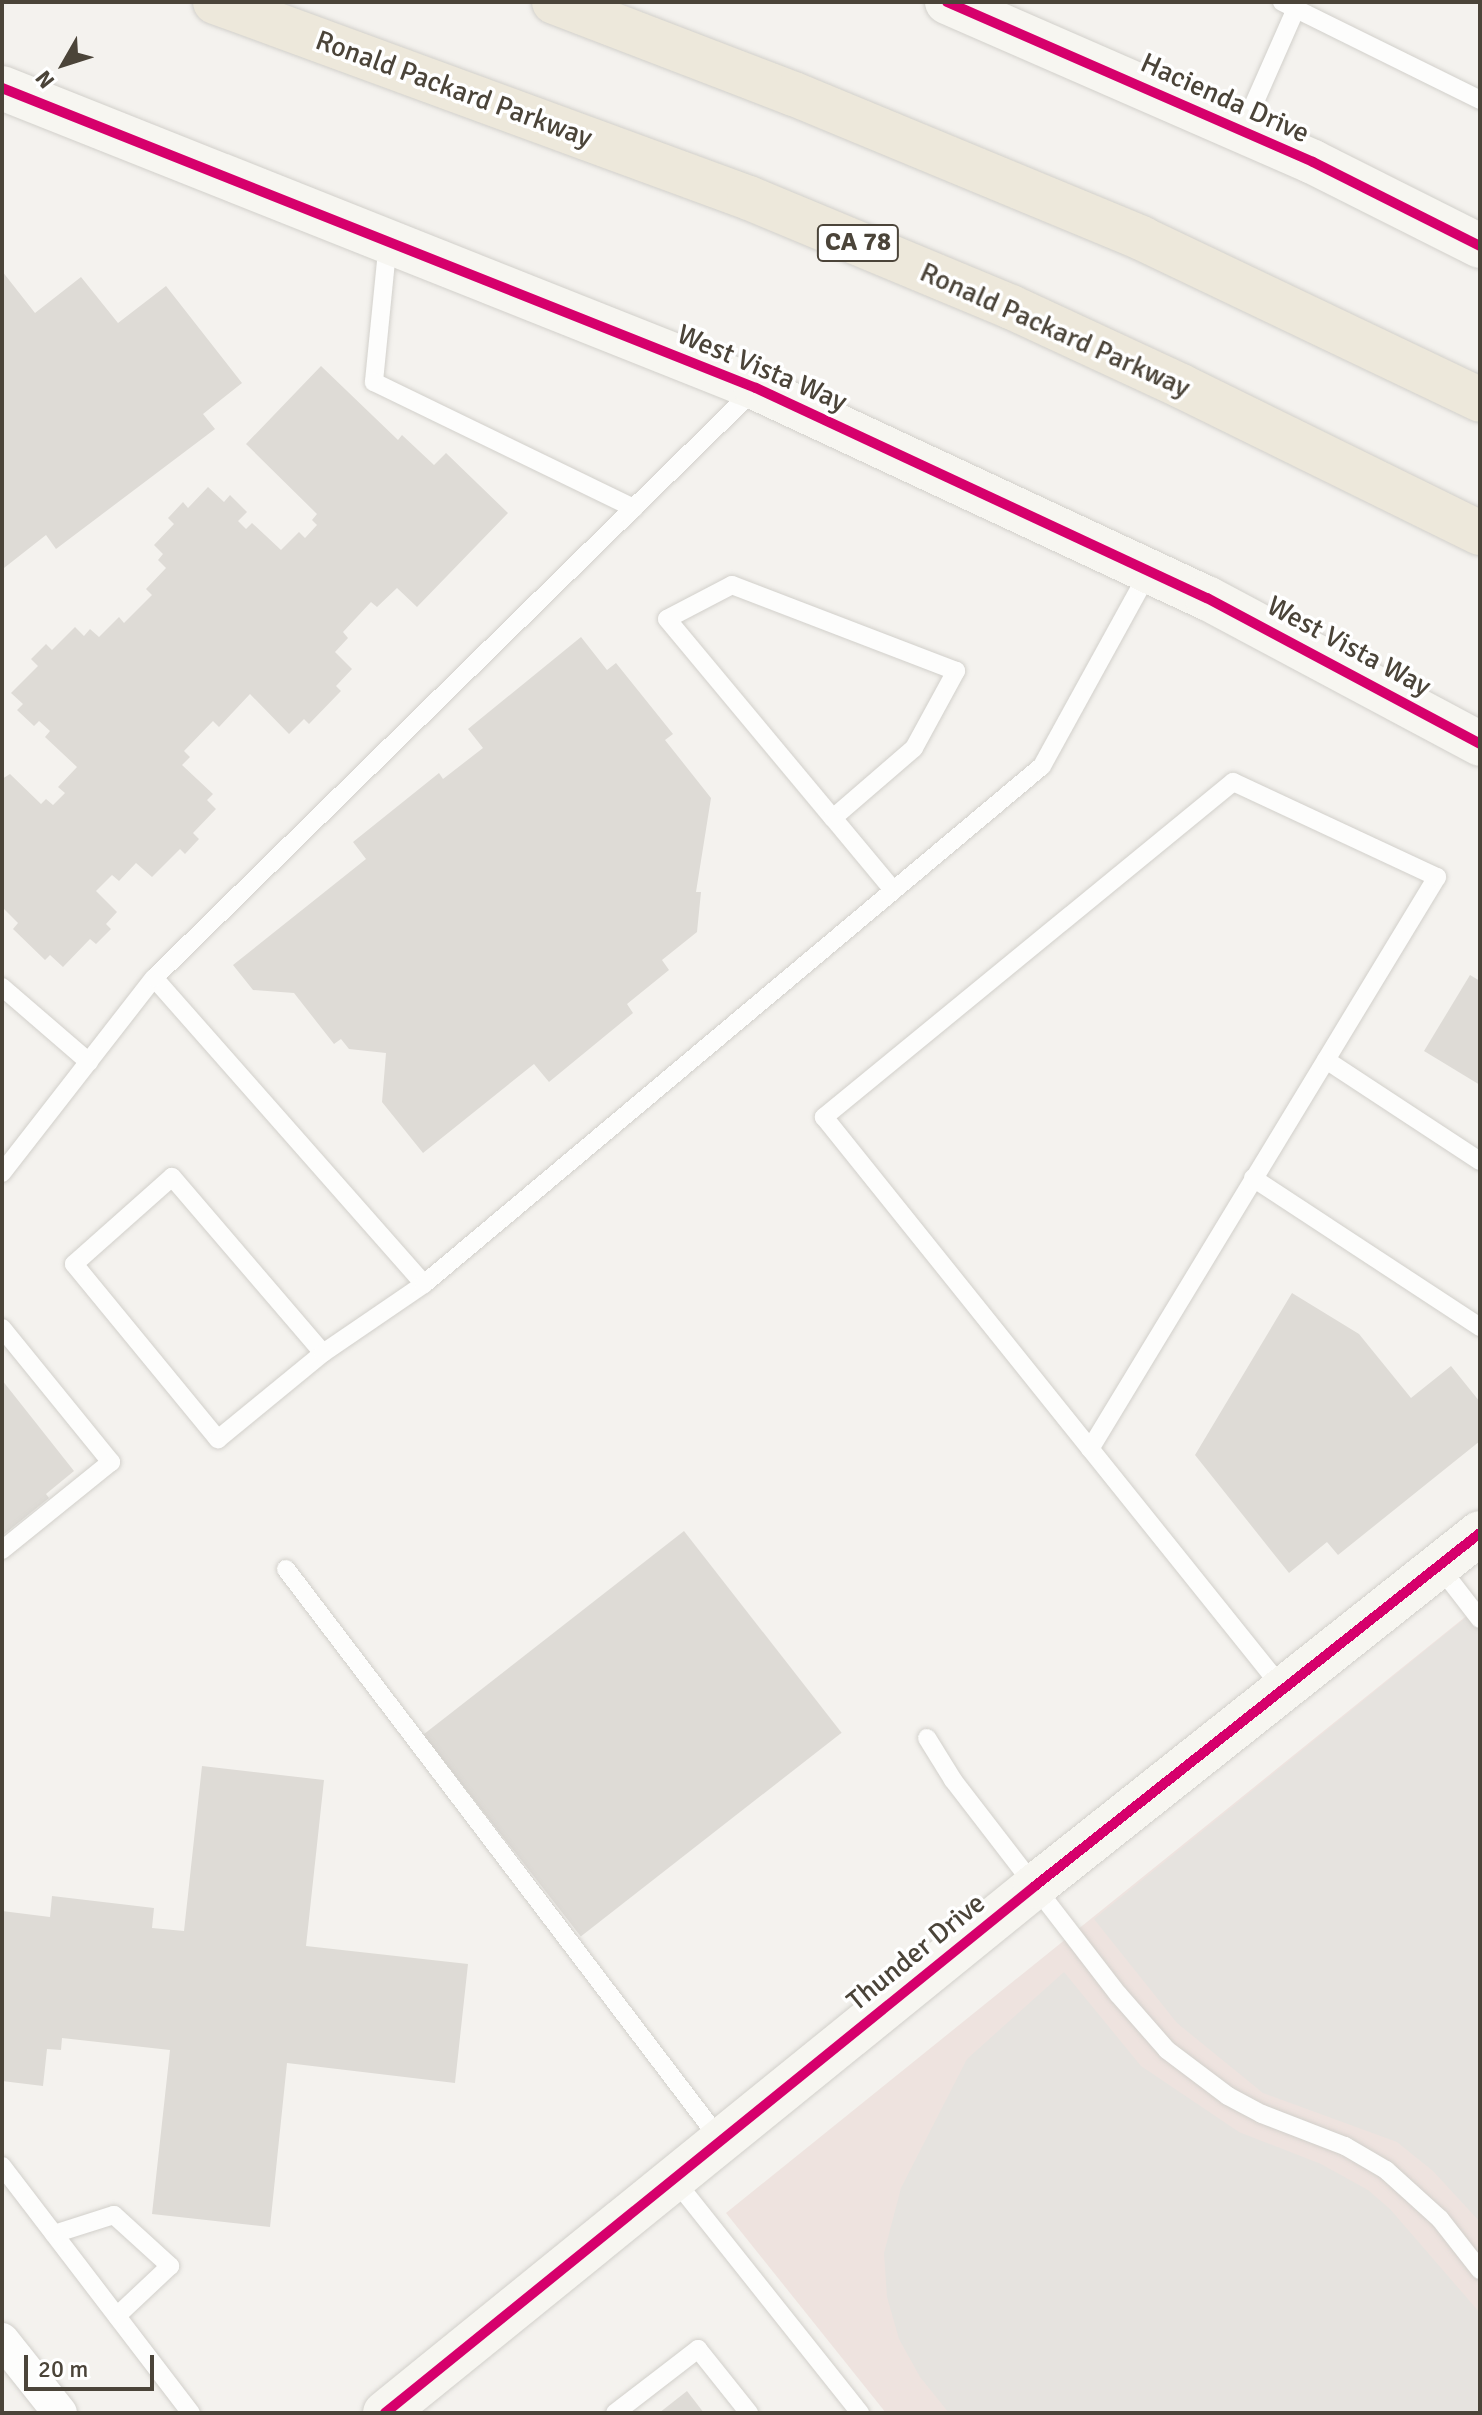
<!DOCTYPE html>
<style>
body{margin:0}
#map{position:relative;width:1482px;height:2415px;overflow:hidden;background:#f4f2ee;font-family:Signika,sans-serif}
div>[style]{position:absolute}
.medical>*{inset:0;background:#eee3df}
.parking>*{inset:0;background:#e6e3df}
.building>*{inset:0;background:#dedbd6;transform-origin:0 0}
.roads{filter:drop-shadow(0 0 2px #d2d0cb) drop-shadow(0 0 2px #d2d0cb)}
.lane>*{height:18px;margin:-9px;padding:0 9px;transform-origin:9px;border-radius:9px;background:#fdfdfc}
.street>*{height:34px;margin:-17px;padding:0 17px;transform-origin:17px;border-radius:17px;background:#fdfdfc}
.secondary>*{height:44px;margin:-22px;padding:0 22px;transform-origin:22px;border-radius:22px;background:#f7f6f1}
.highway>*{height:44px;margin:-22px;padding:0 22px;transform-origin:22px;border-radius:22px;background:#ede8db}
.cycleway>*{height:10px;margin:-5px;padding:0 5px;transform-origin:5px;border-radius:5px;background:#d6006c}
span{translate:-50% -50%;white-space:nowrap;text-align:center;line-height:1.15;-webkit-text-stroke:7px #fff;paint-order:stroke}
.shield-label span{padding:2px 6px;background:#fff;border:2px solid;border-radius:6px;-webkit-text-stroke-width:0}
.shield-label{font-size:26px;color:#4b4439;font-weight:700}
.street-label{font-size:28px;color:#4b4439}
.frame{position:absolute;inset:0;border:4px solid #4b4439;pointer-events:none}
.north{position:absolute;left:24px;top:24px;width:80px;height:80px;-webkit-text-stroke:6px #fff;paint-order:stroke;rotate:231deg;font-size:22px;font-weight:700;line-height:32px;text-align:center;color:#4b4439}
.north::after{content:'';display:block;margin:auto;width:28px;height:36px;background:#4b4439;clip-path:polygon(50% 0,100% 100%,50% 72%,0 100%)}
.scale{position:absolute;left:24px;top:2355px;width:130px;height:36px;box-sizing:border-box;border:4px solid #4b4439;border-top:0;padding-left:10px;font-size:24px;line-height:28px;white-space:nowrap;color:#4b4439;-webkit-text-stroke:6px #fff;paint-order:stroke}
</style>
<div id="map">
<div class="medical">
<div style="clip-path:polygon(1480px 1605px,1480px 2413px,886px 2413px,726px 2213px)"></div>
</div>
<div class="parking">
<div style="clip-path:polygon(1480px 1606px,1480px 2222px,1433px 2171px,1397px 2142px,1263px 2093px,1177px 2023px,1094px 1919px)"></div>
<div style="clip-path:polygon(1064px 1972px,1141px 2066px,1239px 2132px,1321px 2164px,1368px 2190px,1390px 2209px,1480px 2313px,1480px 2413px,949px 2413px,920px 2377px,899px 2339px,887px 2297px,884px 2253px,901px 2188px,967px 2059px)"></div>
</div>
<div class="building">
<div style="clip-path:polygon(2px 271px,35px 313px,81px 277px,118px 323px,166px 286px,242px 383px,203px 414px,215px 429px,56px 549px,46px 535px,4px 568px)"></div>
<div style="clip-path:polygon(321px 366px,398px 440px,402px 435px,434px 465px,446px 453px,508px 513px,417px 607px,397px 588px,377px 607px,371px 602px,343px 632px,348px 638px,335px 652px,352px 669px,336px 686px,341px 691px,309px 724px,304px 719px,289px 734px,250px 694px,219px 727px,213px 721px,184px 751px,190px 757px,182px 765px,213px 794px,207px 800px,216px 809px,193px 833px,199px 839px,185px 854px,180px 849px,152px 877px,136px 863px,119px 881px,112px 875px,96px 891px,117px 912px,106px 924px,111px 929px,96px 944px,90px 939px,63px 967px,50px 955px,45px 960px,13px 929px,18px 923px,2px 907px,2px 779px,10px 774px,41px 804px,46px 799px,53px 805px,65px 793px,58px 787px,77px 767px,45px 737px,50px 731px,39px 721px,34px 726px,17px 710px,23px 704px,11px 693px,38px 666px,31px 659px,46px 644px,52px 650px,75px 627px,84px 636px,90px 629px,99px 637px,119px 617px,124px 623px,152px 595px,146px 589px,166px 568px,158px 560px,163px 554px,154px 545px,174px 524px,168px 518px,183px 502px,188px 508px,208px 487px,224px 502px,230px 495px,247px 512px,238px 521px,246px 529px,252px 523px,281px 550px,299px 532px,305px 538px,317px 525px,312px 520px,317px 514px,246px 444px)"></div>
<div style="clip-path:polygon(581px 637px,607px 670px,616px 663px,673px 734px,665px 740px,711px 798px,696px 892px,701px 892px,697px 932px,662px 960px,669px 970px,627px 1004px,633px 1013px,549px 1082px,534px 1064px,423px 1153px,382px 1102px,386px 1053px,349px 1049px,341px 1039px,334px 1044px,294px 993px,253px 990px,233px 965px,366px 859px,353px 842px,439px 773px,443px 779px,483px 748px,468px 729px)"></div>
<div style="clip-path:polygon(1470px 975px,1480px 981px,1480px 1085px,1424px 1051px)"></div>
<div style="clip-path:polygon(1292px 1293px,1359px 1334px,1411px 1398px,1451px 1366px,1480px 1402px,1480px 1441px,1338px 1555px,1327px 1542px,1289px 1573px,1195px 1455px)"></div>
<div style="clip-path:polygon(2px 1380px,74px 1471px,46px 1494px,49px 1498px,2px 1536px)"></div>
<div style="left:684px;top:1531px;width:256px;height:331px;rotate:52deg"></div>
<div style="clip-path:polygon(202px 1766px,324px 1780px,306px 1946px,468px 1964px,455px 2083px,287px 2063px,270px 2227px,152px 2214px,170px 2050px,62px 2038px,61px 2050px,47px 2049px,43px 2086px,2px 2081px,2px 1911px,50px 1917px,52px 1896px,154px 1908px,152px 1928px,184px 1931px)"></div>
<div style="clip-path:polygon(687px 2391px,704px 2413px,659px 2413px)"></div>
</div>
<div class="roads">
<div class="lane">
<div style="left:1282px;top:2px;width:221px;rotate:26.3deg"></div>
<div style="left:1242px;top:131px;width:131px;rotate:-66.2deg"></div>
<div style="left:388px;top:241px;width:142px;rotate:95.7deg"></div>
<div style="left:374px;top:382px;width:289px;rotate:25.9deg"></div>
<div style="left:833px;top:818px;width:107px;rotate:-40.8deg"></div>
<div style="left:914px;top:748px;width:88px;rotate:-61.4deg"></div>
<div style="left:956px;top:671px;width:240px;rotate:-159deg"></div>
<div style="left:732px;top:585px;width:73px;rotate:152.4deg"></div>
<div style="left:667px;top:619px;width:259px;rotate:50.2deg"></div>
<div style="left:833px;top:818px;width:94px;rotate:50.2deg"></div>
<div style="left:2px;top:987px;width:115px;rotate:40.8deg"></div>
<div style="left:1326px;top:1060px;width:184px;rotate:33.3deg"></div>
<div style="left:2px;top:1173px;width:247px;rotate:-52.1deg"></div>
<div style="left:1253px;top:1178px;width:272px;rotate:33.3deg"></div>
<div style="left:424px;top:1284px;width:408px;rotate:-131.4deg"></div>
<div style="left:154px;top:978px;width:841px;rotate:-44.42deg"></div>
<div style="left:2px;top:1328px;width:173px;rotate:50.9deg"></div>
<div style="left:111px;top:1462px;width:140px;rotate:141.1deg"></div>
<div style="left:323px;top:1353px;width:232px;rotate:-130.6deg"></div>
<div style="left:172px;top:1177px;width:131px;rotate:138.4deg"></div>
<div style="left:74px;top:1264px;width:227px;rotate:50.6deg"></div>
<div style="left:218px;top:1439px;width:136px;rotate:-39.3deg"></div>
<div style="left:323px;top:1353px;width:122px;rotate:-34.3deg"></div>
<div style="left:424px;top:1284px;width:806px;rotate:-39.97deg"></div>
<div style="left:1042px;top:766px;width:222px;rotate:-61.2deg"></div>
<div style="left:1090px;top:1449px;width:669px;rotate:-58.76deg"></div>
<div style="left:1437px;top:877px;width:225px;rotate:-155deg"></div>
<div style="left:1233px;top:782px;width:529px;rotate:140.68deg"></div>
<div style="left:824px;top:1117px;width:733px;rotate:51.25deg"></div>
<div style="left:1439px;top:1566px;width:67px;rotate:52.3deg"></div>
<div style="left:286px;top:1569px;width:719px;rotate:52.75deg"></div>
<div style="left:927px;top:1738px;width:49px;rotate:58.2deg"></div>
<div style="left:953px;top:1780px;width:270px;rotate:52.4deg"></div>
<div style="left:1118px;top:1994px;width:74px;rotate:48.8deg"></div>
<div style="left:1167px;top:2050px;width:76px;rotate:37deg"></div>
<div style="left:1228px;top:2096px;width:38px;rotate:28deg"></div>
<div style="left:1262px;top:2114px;width:89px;rotate:21.1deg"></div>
<div style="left:1345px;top:2146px;width:48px;rotate:30.3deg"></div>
<div style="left:1386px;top:2170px;width:73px;rotate:42.2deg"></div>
<div style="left:1440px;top:2219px;width:65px;rotate:51.9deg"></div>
<div style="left:2px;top:2166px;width:311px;rotate:52.6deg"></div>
<div style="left:674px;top:2179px;width:299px;rotate:51.5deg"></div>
<div style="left:54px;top:2234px;width:63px;rotate:-17.6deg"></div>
<div style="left:114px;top:2215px;width:76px;rotate:42.3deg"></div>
<div style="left:170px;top:2266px;width:73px;rotate:136.7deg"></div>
<div style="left:615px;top:2413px;width:105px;rotate:-37.6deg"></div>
<div style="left:698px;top:2349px;width:82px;rotate:51.4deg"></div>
</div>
<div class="street">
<div style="left:2px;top:2340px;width:93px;rotate:51.5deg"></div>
</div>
<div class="secondary">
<div style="left:947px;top:2px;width:399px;rotate:23.6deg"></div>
<div style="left:1313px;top:162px;width:187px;rotate:26.7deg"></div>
<div style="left:2px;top:88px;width:811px;rotate:21.7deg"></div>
<div style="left:756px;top:388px;width:497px;rotate:25deg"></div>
<div style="left:1207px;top:598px;width:310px;rotate:28.1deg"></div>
<div style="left:385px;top:2413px;width:837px;rotate:-39.03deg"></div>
<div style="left:1035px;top:1886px;width:568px;rotate:-38.42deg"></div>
</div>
<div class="highway">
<div style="left:215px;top:2px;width:569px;rotate:20.16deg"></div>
<div style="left:749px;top:198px;width:284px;rotate:22.6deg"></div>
<div style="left:1011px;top:307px;width:187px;rotate:24.9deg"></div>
<div style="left:1181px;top:386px;width:333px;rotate:26.2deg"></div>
<div style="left:554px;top:2px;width:257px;rotate:21deg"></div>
<div style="left:794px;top:94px;width:376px;rotate:22.5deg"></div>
<div style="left:1141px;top:238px;width:376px;rotate:25.5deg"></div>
</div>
</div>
<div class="cycleway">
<div style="left:947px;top:2px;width:399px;rotate:23.6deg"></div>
<div style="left:1313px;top:162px;width:187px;rotate:26.7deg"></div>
<div style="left:2px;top:88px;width:811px;rotate:21.7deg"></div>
<div style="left:756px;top:388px;width:497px;rotate:25deg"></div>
<div style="left:1207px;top:598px;width:310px;rotate:28.1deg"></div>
<div style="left:385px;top:2413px;width:837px;rotate:-39.03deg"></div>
<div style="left:1035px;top:1886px;width:568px;rotate:-38.42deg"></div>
</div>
<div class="shield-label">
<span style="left:858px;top:243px">CA 78</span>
</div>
<div class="street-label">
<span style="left:454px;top:89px;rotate:20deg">Ronald Packard Parkway</span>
<span style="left:1225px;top:98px;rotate:24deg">Hacienda Drive</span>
<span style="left:1055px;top:330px;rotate:24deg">Ronald Packard Parkway</span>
<span style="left:762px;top:368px;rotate:23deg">West Vista Way</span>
<span style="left:1349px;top:646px;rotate:28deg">West Vista Way</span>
<span style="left:916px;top:1952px;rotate:-39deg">Thunder Drive</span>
</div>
<div class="frame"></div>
<div class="north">N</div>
<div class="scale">20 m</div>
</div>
